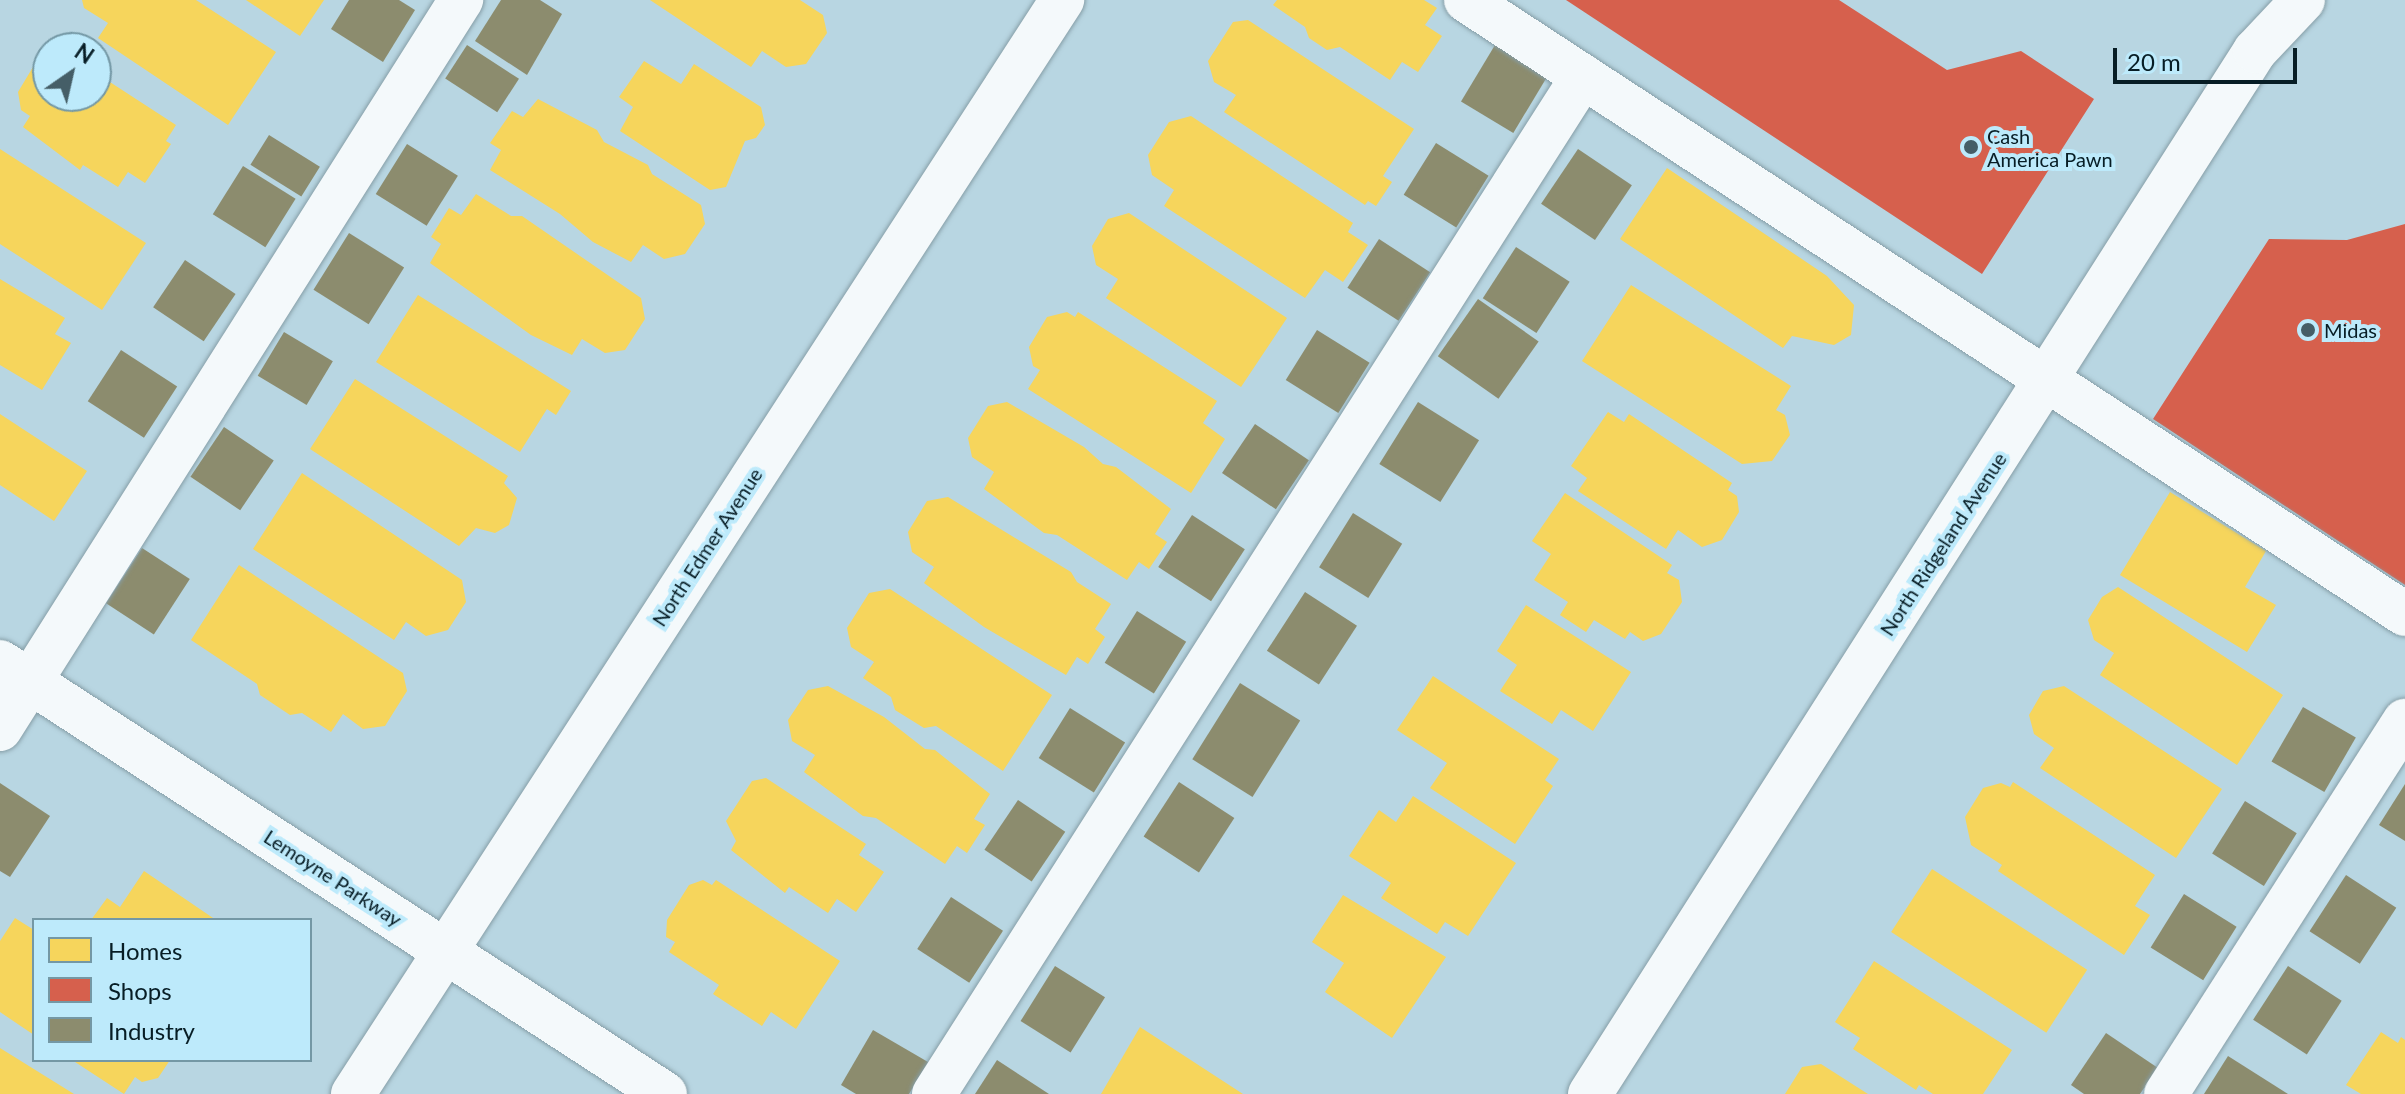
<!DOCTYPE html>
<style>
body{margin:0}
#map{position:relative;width:2405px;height:1094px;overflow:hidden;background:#b8d6e2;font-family:Lato,sans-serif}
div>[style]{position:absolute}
.homes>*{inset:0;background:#f6d55c;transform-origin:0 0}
.shops>*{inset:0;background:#d6604d}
.industry>*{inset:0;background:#8c8c6e;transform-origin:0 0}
.roads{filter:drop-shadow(0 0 2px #869ea7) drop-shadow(0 0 2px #869ea7)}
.minor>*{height:44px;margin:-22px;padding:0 22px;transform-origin:22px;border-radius:22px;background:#f4f9fb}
.dots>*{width:22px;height:22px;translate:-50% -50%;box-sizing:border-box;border:4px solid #bdeafb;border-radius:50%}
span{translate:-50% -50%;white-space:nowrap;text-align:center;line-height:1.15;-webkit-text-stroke:8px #bdeafb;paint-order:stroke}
.poi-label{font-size:20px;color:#071d25}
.left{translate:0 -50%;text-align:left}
.street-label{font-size:20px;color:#071d25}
.legend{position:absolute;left:32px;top:918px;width:280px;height:144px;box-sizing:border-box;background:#bdeafb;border:2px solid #7498a5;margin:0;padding:10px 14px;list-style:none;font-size:24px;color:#071d25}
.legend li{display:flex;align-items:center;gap:16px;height:40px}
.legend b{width:40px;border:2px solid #7498a5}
.north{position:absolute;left:32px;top:32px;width:80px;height:80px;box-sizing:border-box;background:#bdeafb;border:2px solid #7498a5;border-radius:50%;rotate:34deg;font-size:22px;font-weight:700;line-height:32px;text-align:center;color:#071d25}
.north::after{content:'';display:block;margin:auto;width:28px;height:36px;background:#455e67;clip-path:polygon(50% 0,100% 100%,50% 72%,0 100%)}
.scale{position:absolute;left:2113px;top:48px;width:184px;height:36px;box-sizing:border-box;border:4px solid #071d25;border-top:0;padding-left:10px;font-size:24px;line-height:28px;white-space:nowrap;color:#071d25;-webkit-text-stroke:6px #bdeafb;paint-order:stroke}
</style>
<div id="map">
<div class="homes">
<div style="clip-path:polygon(82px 0,196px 0,276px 52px,228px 125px,98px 38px,108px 23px,84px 8px)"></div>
<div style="clip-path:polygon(246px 0,324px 0,300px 36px)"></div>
<div style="clip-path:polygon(650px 0,800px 0,823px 15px,827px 33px,806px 64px,786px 67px,762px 51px,751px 67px)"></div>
<div style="clip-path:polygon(1277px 0,1424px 0,1437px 8px,1425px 25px,1442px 36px,1418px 72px,1402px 62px,1390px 80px,1340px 47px,1327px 50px,1309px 38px,1305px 27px,1273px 5px)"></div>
<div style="clip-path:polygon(1248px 20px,1414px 129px,1383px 176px,1392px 182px,1376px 206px,1368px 201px,1365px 205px,1224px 112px,1236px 95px,1214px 82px,1208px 61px,1233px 22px)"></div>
<div style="clip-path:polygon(48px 58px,48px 96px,96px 96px,96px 73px,176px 125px,166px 141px,171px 144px,145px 183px,128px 172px,118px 187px,83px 165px,80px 170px,23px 127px,30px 116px,21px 110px,18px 92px,36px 62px)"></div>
<div style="clip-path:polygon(644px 61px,681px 84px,694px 64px,761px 107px,765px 125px,756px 138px,745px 141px,726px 187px,710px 190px,620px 131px,633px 107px,619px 97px)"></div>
<div style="clip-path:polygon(538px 99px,597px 130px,604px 142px,648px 165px,652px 174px,701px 205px,705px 224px,685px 254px,664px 259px,643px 245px,631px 262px,593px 242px,560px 214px,490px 170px,501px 150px,490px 143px,512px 111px,523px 117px)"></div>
<div style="clip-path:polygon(1191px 116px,1353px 223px,1348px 232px,1368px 245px,1343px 282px,1325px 270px,1305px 298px,1164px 206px,1174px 190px,1152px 175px,1148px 155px,1169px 122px)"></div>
<div style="clip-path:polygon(0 149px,146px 243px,102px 310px,0 244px)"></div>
<div style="clip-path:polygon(1667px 168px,1827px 276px,1854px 305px,1851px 335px,1834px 345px,1792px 336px,1783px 348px,1620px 239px)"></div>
<div style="clip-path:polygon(476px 194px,511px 216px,522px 216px,641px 298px,645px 319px,625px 350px,605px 353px,582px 339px,572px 355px,531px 335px,430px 263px,441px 244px,431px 237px,449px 208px,461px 215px)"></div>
<div style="clip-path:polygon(1129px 213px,1287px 318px,1241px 387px,1106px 298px,1118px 279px,1096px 265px,1092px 246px,1108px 219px)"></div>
<div style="clip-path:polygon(0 279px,65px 318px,55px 334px,71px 343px,42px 390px,0 365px)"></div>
<div style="clip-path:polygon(1631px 285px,1791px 386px,1776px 410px,1785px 415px,1790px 435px,1772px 461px,1742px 464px,1582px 361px)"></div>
<div style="clip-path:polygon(418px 295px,571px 391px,556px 415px,547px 409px,520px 452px,376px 362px)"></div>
<div style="clip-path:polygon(1067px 312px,1075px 317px,1078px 312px,1217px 401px,1203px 423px,1225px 439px,1191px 493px,1028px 389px,1040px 370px,1033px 366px,1029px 347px,1047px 317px)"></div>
<div style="clip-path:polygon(355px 379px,508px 476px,504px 483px,517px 498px,509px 525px,495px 533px,476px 528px,459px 546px,310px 449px)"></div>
<div style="clip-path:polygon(1007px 402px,1084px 447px,1103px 464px,1116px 467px,1171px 509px,1155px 534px,1167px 542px,1149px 569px,1139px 562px,1127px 580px,1057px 535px,1044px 533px,984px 489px,994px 472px,972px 457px,968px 438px,988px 406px)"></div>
<div style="clip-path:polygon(1608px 412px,1624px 422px,1629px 414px,1732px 483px,1728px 490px,1737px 496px,1739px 512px,1722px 540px,1702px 547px,1678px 530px,1666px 549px,1578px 491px,1587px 478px,1571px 466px)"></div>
<div style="clip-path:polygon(0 414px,87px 471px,54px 521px,0 485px)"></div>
<div style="clip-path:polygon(302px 473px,462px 580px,466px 602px,448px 630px,426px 636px,406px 622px,394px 640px,253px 549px)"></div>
<div style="clip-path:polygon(2170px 492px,2266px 551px,2245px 587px,2276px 605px,2247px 652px,2120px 575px)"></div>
<div style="clip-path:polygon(1565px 493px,1672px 565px,1667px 573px,1679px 580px,1682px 602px,1661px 634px,1643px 641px,1630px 632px,1625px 639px,1594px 620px,1586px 632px,1560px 615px,1568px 602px,1534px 580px,1551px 554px,1532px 541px)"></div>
<div style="clip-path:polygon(948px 497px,1071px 572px,1077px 582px,1111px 604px,1095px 629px,1105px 637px,1088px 664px,1077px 657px,1066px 675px,984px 627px,924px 583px,934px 567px,912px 552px,908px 532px,927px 501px)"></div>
<div style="clip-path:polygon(239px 565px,403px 673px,407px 691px,385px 726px,363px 729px,343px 714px,331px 732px,302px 713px,290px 715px,260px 695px,257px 684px,191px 640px)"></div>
<div style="clip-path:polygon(2118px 587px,2283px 695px,2237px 765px,2100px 675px,2114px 653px,2094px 640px,2088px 620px,2102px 597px)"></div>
<div style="clip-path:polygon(890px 589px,1052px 695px,1003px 771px,936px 726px,924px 728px,895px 710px,891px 697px,863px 678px,874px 662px,851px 647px,847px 628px,869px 593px)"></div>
<div style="clip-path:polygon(1526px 605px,1631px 672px,1593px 731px,1561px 710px,1552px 724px,1500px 691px,1517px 665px,1497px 651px)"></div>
<div style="clip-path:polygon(1433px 676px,1559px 759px,1545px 780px,1553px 786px,1515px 844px,1430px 788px,1447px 763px,1397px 730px)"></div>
<div style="clip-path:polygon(828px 686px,884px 717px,925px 749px,935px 750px,990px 794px,974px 819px,985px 825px,967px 853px,957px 846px,945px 864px,876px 818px,863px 816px,804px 772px,815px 755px,792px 741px,788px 720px,808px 690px)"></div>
<div style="clip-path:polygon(2064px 686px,2222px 789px,2176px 858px,2040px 768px,2054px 748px,2034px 734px,2029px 715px,2043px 691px)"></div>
<div style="clip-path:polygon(766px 778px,866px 844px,859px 855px,884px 872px,856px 912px,837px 899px,828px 913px,789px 887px,785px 893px,731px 850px,736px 841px,726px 821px,752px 781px)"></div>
<div style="clip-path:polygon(2013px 782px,2155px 875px,2135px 906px,2150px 915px,2124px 955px,1998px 871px,2002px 865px,1971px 845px,1965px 817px,1983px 788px,2001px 783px,2010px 787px)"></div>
<div style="clip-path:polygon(1413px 796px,1516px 863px,1468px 936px,1445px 922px,1437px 934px,1381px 898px,1391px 883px,1349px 856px,1379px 810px,1396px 822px)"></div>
<div style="left:1932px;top:869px;width:185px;height:75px;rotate:33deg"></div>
<div style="clip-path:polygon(144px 871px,216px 920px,91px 920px,107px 898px,120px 907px)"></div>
<div style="clip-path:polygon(703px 880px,712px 885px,716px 880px,840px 961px,796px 1029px,771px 1012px,762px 1026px,713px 994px,719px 985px,669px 952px,675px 942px,666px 937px,667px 920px,689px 885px)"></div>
<div style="clip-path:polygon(1343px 895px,1446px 957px,1392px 1038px,1325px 992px,1344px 963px,1312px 942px)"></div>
<div style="clip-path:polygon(15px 918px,34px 930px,34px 1035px,0 1012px,0 941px)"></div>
<div style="clip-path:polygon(1874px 961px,2012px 1050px,1983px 1094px,1933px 1094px,1919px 1085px,1916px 1090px,1853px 1049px,1860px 1038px,1835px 1022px)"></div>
<div style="clip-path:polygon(1140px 1027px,1243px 1094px,1101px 1094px)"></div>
<div style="clip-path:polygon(2381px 1032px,2398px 1043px,2401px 1037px,2405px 1040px,2405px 1094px,2361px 1094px,2346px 1085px)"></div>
<div style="clip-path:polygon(0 1048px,74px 1094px,0 1094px)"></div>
<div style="clip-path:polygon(72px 1060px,170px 1060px,158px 1078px,142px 1082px,135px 1077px,124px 1094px)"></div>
<div style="clip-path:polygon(1821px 1064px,1868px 1094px,1785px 1094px,1802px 1067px)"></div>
</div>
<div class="shops">
<div style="clip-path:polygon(1566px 0,1839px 0,1947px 70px,2021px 51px,2094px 99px,1982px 274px)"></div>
<div style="clip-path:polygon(2405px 224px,2405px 585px,2153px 419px,2269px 239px,2347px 240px)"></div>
</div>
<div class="industry">
<div style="clip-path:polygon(349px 0,399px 0,415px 10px,383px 62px,331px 29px)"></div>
<div style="clip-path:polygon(501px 0,540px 0,562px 14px,527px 75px,475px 41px)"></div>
<div style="left:467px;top:45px;width:62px;height:40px;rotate:33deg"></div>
<div style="left:1495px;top:45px;width:61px;height:66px;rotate:31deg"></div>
<div style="left:269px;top:135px;width:60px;height:35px;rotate:32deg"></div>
<div style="left:1436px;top:143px;width:62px;height:61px;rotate:32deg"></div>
<div style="left:407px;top:144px;width:60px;height:59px;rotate:32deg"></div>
<div style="left:1578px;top:149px;width:65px;height:66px;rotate:34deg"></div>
<div style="left:243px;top:166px;width:62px;height:57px;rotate:32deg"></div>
<div style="left:349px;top:233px;width:65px;height:67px;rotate:32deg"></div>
<div style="left:1379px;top:239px;width:61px;height:58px;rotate:33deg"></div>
<div style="left:1516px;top:247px;width:64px;height:61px;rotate:33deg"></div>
<div style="left:185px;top:260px;width:61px;height:57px;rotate:34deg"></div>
<div style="left:1478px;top:299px;width:74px;height:70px;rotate:35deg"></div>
<div style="left:1317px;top:330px;width:62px;height:59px;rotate:32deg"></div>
<div style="left:284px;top:332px;width:57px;height:51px;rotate:31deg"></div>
<div style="left:121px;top:350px;width:67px;height:61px;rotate:33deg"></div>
<div style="left:1418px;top:402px;width:72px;height:73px;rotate:32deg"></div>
<div style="left:1255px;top:424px;width:65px;height:59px;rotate:34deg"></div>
<div style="left:224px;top:427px;width:60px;height:60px;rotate:34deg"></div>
<div style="left:1353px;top:513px;width:58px;height:64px;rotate:32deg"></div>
<div style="left:1192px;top:515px;width:63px;height:62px;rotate:33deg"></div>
<div style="left:142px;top:548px;width:57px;height:66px;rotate:33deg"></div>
<div style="left:1305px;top:592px;width:62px;height:70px;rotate:33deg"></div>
<div style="left:1137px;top:611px;width:58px;height:61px;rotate:32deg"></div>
<div style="left:1240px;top:683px;width:71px;height:90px;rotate:32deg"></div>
<div style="left:2303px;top:707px;width:61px;height:63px;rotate:30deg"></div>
<div style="left:1070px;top:708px;width:65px;height:59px;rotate:32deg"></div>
<div style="left:1179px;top:782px;width:66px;height:65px;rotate:33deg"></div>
<div style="clip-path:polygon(0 783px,50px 816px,10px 877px,0 871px)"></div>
<div style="clip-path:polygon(2405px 784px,2405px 841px,2379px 825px)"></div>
<div style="left:1018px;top:800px;width:57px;height:60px;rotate:34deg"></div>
<div style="left:2245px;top:801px;width:61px;height:62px;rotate:32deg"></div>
<div style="left:2346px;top:875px;width:60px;height:67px;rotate:33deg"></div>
<div style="left:2184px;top:894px;width:62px;height:63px;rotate:32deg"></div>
<div style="left:951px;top:897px;width:62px;height:62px;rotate:33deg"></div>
<div style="left:1055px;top:966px;width:59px;height:65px;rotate:32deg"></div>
<div style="left:2288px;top:966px;width:64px;height:64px;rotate:33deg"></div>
<div style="clip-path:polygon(873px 1030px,928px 1062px,909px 1094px,856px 1094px,841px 1085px)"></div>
<div style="clip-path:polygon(2106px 1033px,2158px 1068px,2140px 1094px,2084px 1094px,2071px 1085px)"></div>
<div style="clip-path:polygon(2228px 1056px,2288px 1094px,2204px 1094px)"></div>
<div style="clip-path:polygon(997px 1060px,1049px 1094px,975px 1094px)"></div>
</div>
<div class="roads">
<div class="minor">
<div style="left:1466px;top:0;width:1122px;rotate:33.18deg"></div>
<div style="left:0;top:662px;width:793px;rotate:33.01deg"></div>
<div style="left:0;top:729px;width:863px;rotate:-57.69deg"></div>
<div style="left:353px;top:1094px;width:1304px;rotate:-57.05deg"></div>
<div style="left:934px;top:1094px;width:1207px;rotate:-57.48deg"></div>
<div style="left:1590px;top:1094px;width:1237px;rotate:-57.48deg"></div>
<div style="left:2255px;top:51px;width:70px;rotate:-46.7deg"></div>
<div style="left:2166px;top:1094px;width:443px;rotate:-57.4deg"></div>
</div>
</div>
<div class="dots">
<div style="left:1971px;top:147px;background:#455e67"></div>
<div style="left:2308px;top:330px;background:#455e67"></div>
</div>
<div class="poi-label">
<span class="left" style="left:1987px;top:148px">Cash<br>America Pawn</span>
<span class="left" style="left:2324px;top:330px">Midas</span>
</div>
<div class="street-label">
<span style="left:1943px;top:544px;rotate:-57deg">North Ridgeland Avenue</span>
<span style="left:707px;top:547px;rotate:-57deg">North Edmer Avenue</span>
<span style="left:333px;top:878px;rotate:33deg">Lemoyne Parkway</span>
</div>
<ul class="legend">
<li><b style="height:22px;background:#f6d55c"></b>Homes</li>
<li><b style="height:22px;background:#d6604d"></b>Shops</li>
<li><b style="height:22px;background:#8c8c6e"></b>Industry</li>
</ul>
<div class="north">N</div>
<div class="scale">20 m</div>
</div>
